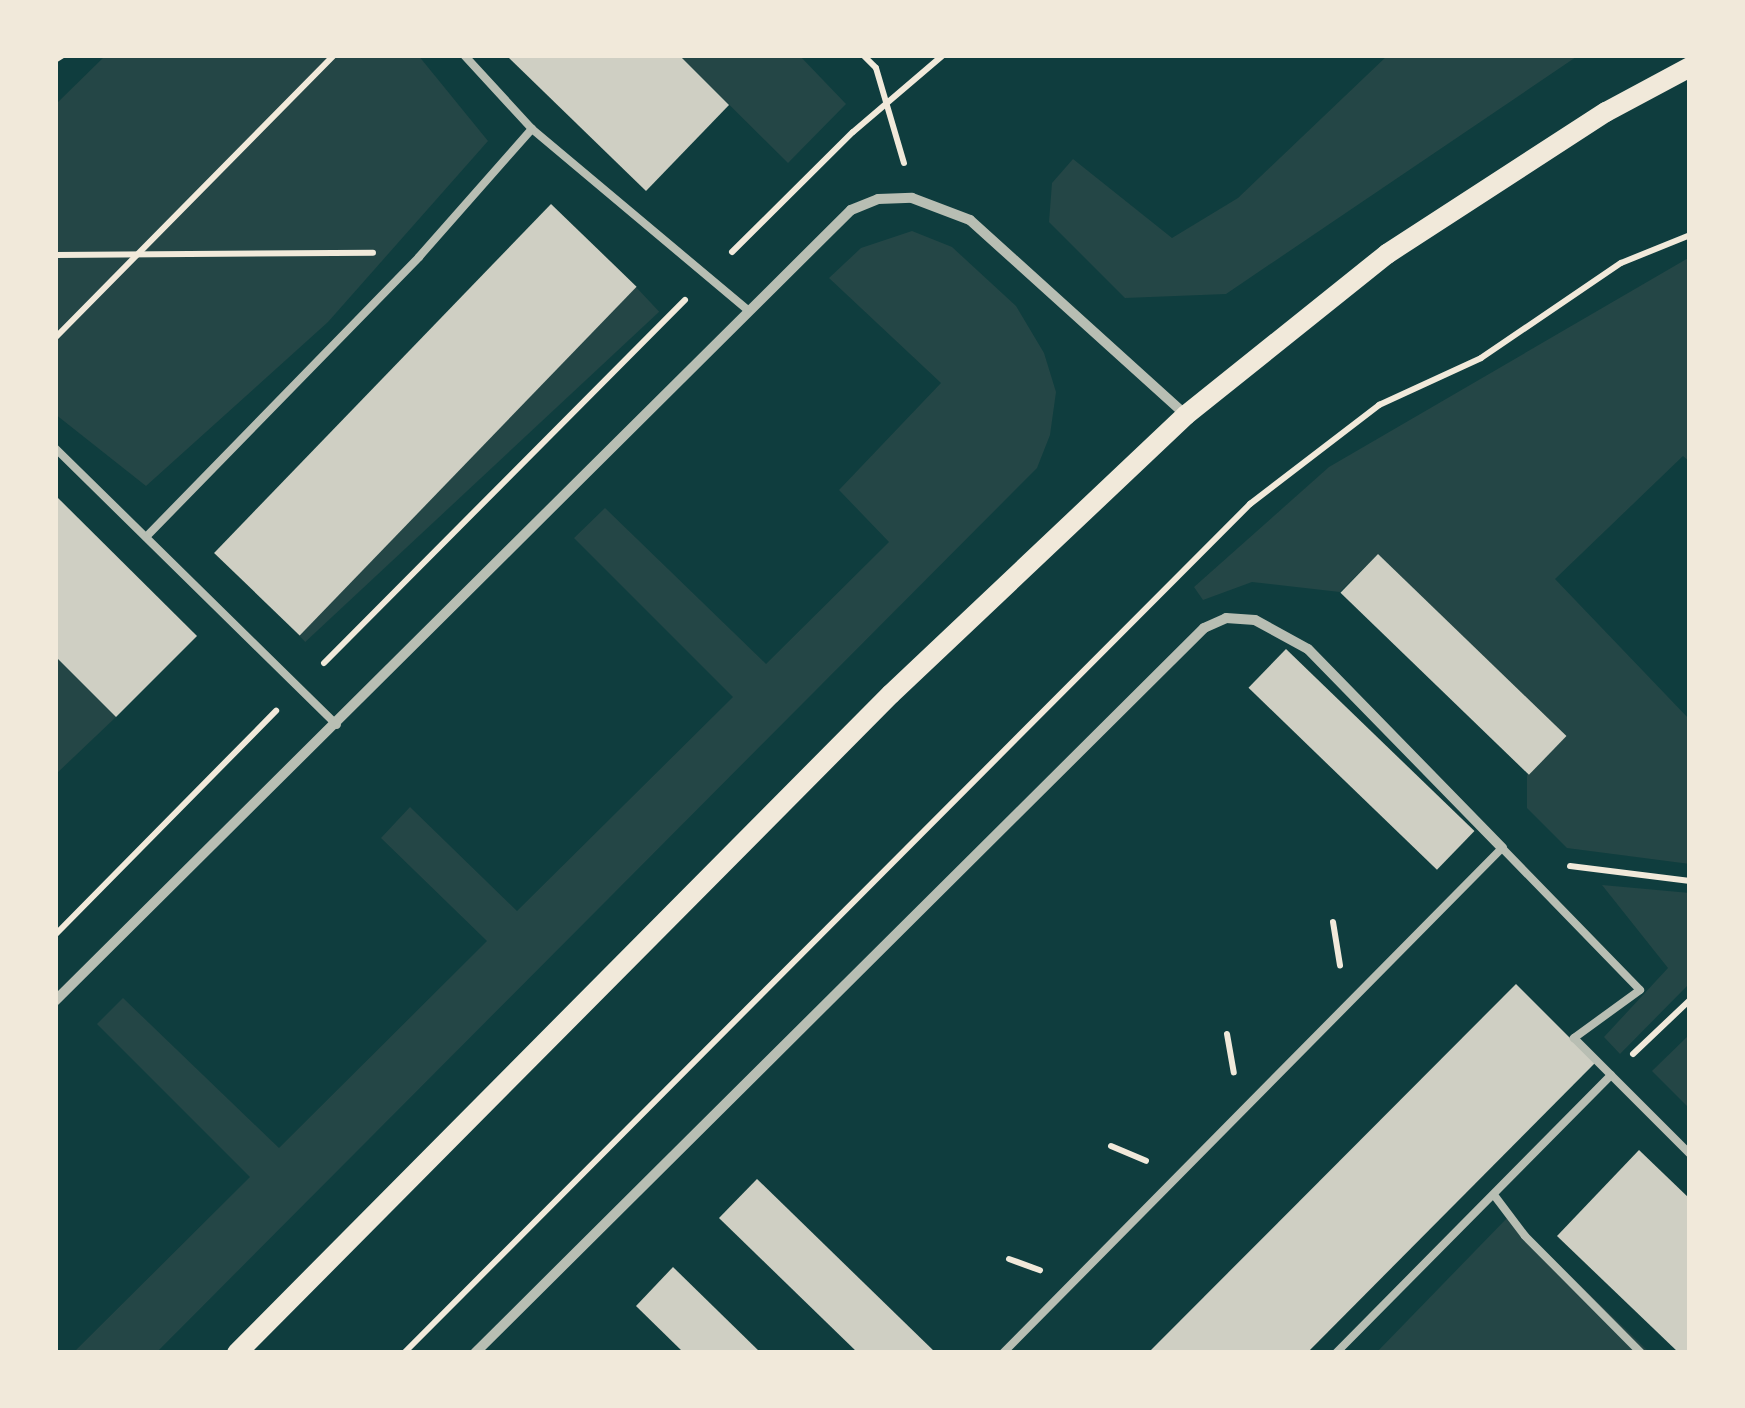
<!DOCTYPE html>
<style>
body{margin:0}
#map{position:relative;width:1745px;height:1408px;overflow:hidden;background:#0f3d3e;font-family:"Titillium Web",sans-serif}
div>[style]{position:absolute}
.green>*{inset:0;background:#244646;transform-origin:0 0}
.building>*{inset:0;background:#cfcfc3;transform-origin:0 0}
.path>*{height:6px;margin:-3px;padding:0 3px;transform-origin:3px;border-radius:3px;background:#f1e9da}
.service>*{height:8px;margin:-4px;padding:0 4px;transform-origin:4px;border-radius:4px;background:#b8beb3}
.minor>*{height:10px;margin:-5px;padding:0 5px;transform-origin:5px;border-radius:5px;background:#b8beb3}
.secondary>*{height:20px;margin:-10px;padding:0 10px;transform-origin:10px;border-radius:10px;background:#f1e9da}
span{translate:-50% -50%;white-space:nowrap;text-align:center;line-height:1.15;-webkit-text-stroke:8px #f1e9da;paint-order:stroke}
.frame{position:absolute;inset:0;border:58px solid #f1e9da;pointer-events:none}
</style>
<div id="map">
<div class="green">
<div style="clip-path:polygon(106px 55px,418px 55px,488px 141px,328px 322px,146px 486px,55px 414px,55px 105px)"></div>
<div style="clip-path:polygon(679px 55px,799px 55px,846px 104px,788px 163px)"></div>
<div style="clip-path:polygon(1388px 55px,1579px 55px,1226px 294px,1125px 298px,1049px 222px,1052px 183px,1073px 159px,1172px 238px,1238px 198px)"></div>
<div style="clip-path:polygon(912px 231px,952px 247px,1016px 306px,1044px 353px,1056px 392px,1050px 435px,1037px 468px,156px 1353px,73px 1353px,250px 1177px,97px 1024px,123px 998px,279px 1148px,487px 941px,381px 838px,410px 807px,517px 911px,733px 697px,574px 538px,605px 508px,766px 664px,889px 542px,839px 490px,941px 383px,829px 278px,861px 248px)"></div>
<div style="clip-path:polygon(1690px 257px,1690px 462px,1683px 456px,1555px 579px,1690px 720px,1690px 864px,1567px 848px,1527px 808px,1527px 775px,1565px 736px,1378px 554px,1340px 592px,1252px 582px,1203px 600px,1194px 587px,1329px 467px)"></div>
<div style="left:636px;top:287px;width:34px;height:484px;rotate:47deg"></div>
<div style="clip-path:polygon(55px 656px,116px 717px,55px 775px)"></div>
<div style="clip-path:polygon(1602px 885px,1690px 893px,1690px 983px,1620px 1054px,1604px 1037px,1668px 968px)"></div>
<div style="clip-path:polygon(1690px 1034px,1690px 1109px,1652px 1071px)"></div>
<div style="clip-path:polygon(1509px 1216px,1650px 1353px,1376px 1353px)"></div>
</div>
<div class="building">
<div style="clip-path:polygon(506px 55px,679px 55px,729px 105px,646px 191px)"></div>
<div style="left:551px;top:204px;width:119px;height:485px;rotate:44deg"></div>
<div style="clip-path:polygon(55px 495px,197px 636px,116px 717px,55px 656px)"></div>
<div style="left:1378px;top:554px;width:262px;height:54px;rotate:44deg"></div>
<div style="left:1286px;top:649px;width:262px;height:54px;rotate:44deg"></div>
<div style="clip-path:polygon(1516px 984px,1595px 1063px,1307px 1353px,1148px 1353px)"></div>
<div style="clip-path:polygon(1639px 1150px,1690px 1199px,1690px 1353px,1679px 1353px,1557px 1236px)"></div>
<div style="clip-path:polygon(757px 1179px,936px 1353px,858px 1353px,719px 1218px)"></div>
<div style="clip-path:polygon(673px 1267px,761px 1353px,684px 1353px,636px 1306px)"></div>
</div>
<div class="path">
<div style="left:863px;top:55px;width:18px;rotate:45deg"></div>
<div style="left:876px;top:68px;width:99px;rotate:73.6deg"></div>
<div style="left:55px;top:60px;width:9px;rotate:-32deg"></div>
<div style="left:732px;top:252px;width:170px;rotate:-44.8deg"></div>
<div style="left:853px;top:132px;width:118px;rotate:-40.5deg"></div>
<div style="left:55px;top:255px;width:318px;rotate:-0.4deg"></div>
<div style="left:55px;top:338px;width:397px;rotate:-45.4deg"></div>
<div style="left:324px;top:663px;width:512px;rotate:-45.16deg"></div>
<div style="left:1570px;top:866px;width:121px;rotate:7.1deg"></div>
<div style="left:1333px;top:922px;width:44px;rotate:80.8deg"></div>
<div style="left:55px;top:935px;width:315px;rotate:-45.4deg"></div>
<div style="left:1227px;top:1034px;width:39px;rotate:80deg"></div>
<div style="left:1633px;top:1054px;width:79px;rotate:-43.5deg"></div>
<div style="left:1111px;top:1146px;width:38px;rotate:23deg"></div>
<div style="left:1009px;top:1259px;width:33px;rotate:20deg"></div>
<div style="left:404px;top:1353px;width:1199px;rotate:-45.1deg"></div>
<div style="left:1250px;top:504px;width:163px;rotate:-37.5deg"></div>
<div style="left:1379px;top:405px;width:112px;rotate:-24.7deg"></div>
<div style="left:1481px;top:358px;width:169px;rotate:-34.2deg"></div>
<div style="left:1621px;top:263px;width:74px;rotate:-22.1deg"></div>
</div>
<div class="service">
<div style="left:464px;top:55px;width:100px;rotate:47.4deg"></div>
<div style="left:532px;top:129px;width:283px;rotate:40deg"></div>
<div style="left:55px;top:448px;width:395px;rotate:44.5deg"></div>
<div style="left:146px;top:537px;width:391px;rotate:-45.7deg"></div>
<div style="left:419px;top:257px;width:171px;rotate:-48.6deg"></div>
<div style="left:1494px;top:1195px;width:51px;rotate:52.9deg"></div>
<div style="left:1525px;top:1236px;width:165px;rotate:45.2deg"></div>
<div style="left:1003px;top:1353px;width:710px;rotate:-45.34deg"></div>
<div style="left:1502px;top:848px;width:198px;rotate:45.8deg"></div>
<div style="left:1640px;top:990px;width:82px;rotate:144deg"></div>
<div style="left:1574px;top:1038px;width:164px;rotate:45deg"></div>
<div style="left:1336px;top:1353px;width:391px;rotate:-45.3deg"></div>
</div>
<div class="minor">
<div style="left:55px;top:1001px;width:1122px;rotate:-44.82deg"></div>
<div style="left:851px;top:210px;width:29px;rotate:-22deg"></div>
<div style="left:878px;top:199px;width:34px;rotate:-2deg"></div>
<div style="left:912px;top:198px;width:62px;rotate:20.8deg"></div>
<div style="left:970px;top:220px;width:291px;rotate:42.1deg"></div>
<div style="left:475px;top:1353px;width:1028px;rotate:-44.84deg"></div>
<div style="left:1204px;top:628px;width:24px;rotate:-24deg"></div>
<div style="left:1226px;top:618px;width:29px;rotate:4deg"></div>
<div style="left:1255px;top:620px;width:60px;rotate:28.7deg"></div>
<div style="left:1308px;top:649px;width:278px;rotate:45.7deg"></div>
</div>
<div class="secondary">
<div style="left:237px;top:1353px;width:928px;rotate:-45.22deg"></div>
<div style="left:891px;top:694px;width:406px;rotate:-43.4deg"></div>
<div style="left:1186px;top:415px;width:258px;rotate:-38.7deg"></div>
<div style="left:1387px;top:254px;width:261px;rotate:-33deg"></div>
<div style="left:1606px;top:112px;width:95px;rotate:-28.2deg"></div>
</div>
<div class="frame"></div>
</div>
